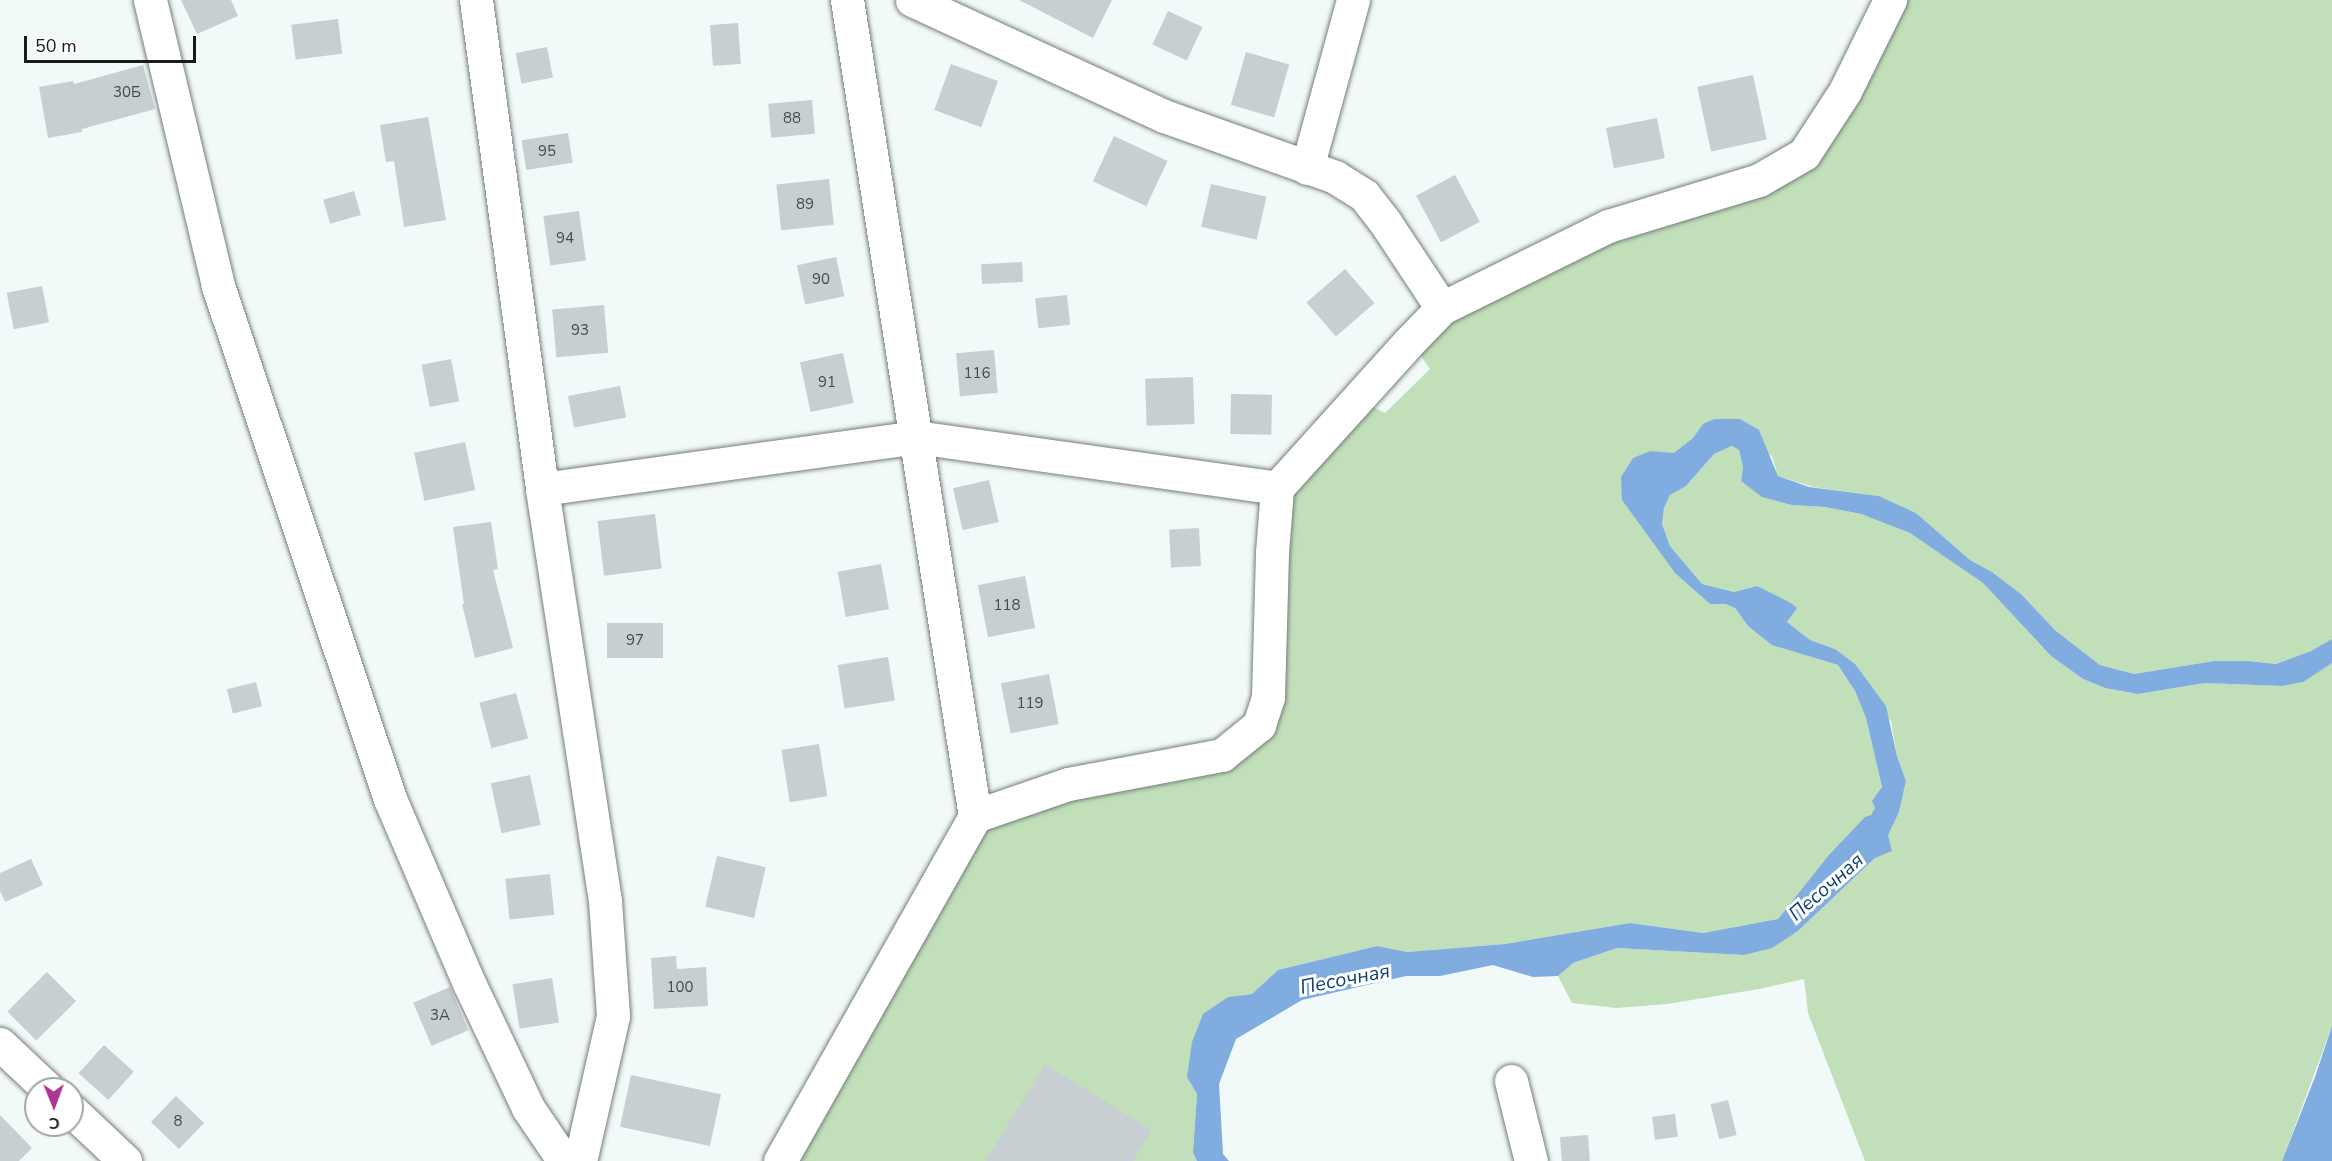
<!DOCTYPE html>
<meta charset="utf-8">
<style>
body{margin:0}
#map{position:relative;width:2332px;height:1161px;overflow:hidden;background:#f1f9f9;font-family:"Nunito Sans",sans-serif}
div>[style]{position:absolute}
.green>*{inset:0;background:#c1e0b9}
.water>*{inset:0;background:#81ace0}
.building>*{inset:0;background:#c8cfd2;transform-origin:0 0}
.roads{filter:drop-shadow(0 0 2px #767d7d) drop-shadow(0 0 2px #767d7d)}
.minor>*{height:33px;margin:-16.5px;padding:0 16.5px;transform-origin:16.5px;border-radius:16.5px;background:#fff}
span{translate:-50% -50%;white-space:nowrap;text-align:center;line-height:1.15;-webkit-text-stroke:6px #fff;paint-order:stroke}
.number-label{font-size:15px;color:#45494a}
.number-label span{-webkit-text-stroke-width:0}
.water-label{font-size:20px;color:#144070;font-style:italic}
.north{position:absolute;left:24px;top:1077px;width:60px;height:60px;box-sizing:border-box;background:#fff;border:2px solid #a3a4a4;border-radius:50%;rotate:179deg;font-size:16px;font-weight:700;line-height:24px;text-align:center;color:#191c1c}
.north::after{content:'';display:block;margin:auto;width:21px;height:27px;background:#ac378f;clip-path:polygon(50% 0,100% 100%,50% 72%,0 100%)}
.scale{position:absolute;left:24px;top:36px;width:172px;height:27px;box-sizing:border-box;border:3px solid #191c1c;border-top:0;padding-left:8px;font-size:18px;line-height:21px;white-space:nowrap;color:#191c1c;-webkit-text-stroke:4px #fff;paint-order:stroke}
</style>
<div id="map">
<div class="green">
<div style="clip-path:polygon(1901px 0,2332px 0,2332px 639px,2311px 651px,2276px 664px,2248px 661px,2214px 661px,2134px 674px,2100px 665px,2056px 631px,2021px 594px,1992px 572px,1970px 560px,1916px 513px,1879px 496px,1813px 487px,1778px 476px,1772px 456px,1703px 424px,1694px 438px,1674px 454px,1650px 451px,1623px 500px,1675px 573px,1710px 604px,1727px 604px,1735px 608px,1748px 626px,1812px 657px,1838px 665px,1855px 691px,1866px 718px,1882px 787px,1873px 801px,1875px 808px,1871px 816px,1828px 856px,1778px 919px,1703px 933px,1630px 923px,1505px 944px,1407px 952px,1377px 946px,1278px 970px,1252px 994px,1228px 997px,1202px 1017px,1191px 1084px,1197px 1094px,1193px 1153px,1197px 1161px,785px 1161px,986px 819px,1248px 754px,1292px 486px,1367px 404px,1385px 413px,1430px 369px,1417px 350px,1450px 318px,1615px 233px,1783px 185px)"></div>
<div style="clip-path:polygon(1732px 446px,1739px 450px,1743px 467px,1741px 481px,1792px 505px,1825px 507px,1861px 514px,1910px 533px,1983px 583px,2051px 656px,2083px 679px,2105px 688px,2138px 694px,2205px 683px,2281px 686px,2332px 663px,2332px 1026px,2282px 1161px,1865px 1161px,1808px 1013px,1804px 979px,1759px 989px,1667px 1004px,1616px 1008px,1572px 1003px,1558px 976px,1573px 963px,1617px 948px,1744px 955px,1798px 931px,1875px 858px,1899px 812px,1906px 781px,1897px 756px,1891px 721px,1835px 649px,1810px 640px,1787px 622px,1792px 613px,1757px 586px,1734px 592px,1702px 584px,1670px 546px,1662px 524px,1664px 508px,1670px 494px,1686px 486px,1714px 454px)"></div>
</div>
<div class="water">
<div style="clip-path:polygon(1714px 419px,1740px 419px,1759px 430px,1778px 476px,1809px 487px,1879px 496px,1916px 513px,1970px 560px,1992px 572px,2021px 594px,2056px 631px,2100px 665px,2134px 674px,2214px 661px,2248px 661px,2276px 664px,2311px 651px,2332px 639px,2332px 663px,2303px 682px,2281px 686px,2205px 683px,2138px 694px,2105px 688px,2083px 679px,2051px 656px,1983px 583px,1910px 533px,1861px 514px,1825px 507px,1792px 505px,1762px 497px,1741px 481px,1743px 467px,1739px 450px,1732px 446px,1714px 454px,1686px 486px,1670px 495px,1664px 508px,1662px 524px,1670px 546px,1702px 584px,1734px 592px,1757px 586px,1791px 603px,1797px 608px,1787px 622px,1810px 640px,1835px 649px,1855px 664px,1886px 706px,1897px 756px,1906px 781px,1899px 812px,1888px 835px,1892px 851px,1875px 858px,1798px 931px,1772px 948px,1744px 955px,1617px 948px,1573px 963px,1558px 976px,1533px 977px,1493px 965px,1440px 976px,1406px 976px,1302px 1000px,1236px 1039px,1219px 1084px,1223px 1154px,1229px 1161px,1197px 1161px,1193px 1153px,1197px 1094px,1187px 1077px,1192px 1042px,1203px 1014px,1228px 997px,1252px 994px,1278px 970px,1377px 946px,1407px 952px,1505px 944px,1630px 923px,1703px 933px,1778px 919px,1828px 856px,1865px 817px,1871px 815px,1875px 808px,1872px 801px,1882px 787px,1866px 718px,1855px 691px,1838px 665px,1772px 645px,1748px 626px,1735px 608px,1726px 604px,1710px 604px,1675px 573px,1622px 500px,1621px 477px,1633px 458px,1650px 451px,1674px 453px,1693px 438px,1703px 424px)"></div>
<div style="clip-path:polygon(2332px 1026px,2332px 1161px,2282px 1161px,2315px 1077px)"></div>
</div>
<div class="building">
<div style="clip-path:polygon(181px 0,231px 0,238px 16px,197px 34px)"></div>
<div style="clip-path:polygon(1019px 0,1112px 0,1093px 38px)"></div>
<div style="left:1168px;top:11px;width:38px;height:37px;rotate:25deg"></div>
<div style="left:338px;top:19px;width:35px;height:47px;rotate:83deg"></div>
<div style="left:738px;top:23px;width:41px;height:28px;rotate:86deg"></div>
<div style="left:547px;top:47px;width:31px;height:32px;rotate:79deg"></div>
<div style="left:1246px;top:52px;width:45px;height:55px;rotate:16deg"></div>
<div style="left:951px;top:64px;width:50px;height:49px;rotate:20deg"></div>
<div style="clip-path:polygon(143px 65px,155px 109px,82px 129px,82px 132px,48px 138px,39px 87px,73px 81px,74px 84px)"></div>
<div style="left:1753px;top:75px;width:66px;height:57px;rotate:78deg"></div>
<div style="left:812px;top:100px;width:34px;height:44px;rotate:85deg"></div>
<div style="clip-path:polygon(428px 117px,446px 220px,404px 227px,394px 161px,386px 162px,380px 125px)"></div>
<div style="left:1657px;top:118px;width:41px;height:52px;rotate:79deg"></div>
<div style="left:568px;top:133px;width:30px;height:47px;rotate:81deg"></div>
<div style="left:1114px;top:136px;width:59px;height:50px;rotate:25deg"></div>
<div style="left:1455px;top:175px;width:53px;height:44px;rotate:62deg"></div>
<div style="left:829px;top:179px;width:46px;height:53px;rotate:84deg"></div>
<div style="left:1211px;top:184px;width:57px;height:44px;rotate:13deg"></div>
<div style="left:354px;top:191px;width:25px;height:32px;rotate:74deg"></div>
<div style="left:579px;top:211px;width:50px;height:36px;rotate:82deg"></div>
<div style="left:836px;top:257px;width:40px;height:40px;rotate:78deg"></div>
<div style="left:1022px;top:262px;width:20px;height:41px;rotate:87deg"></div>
<div style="left:1345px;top:269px;width:45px;height:51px;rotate:49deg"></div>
<div style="left:42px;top:286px;width:37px;height:36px;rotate:79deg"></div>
<div style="left:1067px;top:295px;width:30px;height:32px;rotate:84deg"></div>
<div style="left:604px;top:305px;width:48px;height:52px;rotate:85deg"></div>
<div style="left:994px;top:350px;width:43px;height:38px;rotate:85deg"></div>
<div style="left:843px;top:353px;width:51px;height:44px;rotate:78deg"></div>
<div style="left:451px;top:359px;width:43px;height:30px;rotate:79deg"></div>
<div style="left:1193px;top:377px;width:47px;height:48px;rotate:88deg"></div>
<div style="left:620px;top:386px;width:32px;height:53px;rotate:79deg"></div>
<div style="left:1231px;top:394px;width:41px;height:40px;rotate:1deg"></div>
<div style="left:465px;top:442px;width:49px;height:52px;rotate:78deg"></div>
<div style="left:989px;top:480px;width:43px;height:37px;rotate:77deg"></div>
<div style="left:655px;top:514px;width:55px;height:58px;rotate:83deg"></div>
<div style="clip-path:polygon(491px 522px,498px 569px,493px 570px,513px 648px,475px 658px,462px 604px,464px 604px,453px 527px)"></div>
<div style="left:1199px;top:528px;width:38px;height:30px;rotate:87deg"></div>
<div style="left:881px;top:564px;width:46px;height:44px;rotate:80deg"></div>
<div style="left:1025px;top:576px;width:53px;height:48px;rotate:79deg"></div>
<div style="left:663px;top:623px;width:35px;height:56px;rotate:90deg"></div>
<div style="left:888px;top:657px;width:44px;height:51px;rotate:81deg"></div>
<div style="left:1049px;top:674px;width:51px;height:49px;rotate:79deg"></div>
<div style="left:256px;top:682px;width:25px;height:30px;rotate:76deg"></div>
<div style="left:516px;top:693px;width:47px;height:38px;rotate:75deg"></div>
<div style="left:819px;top:744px;width:53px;height:38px;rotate:81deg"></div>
<div style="left:530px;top:775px;width:51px;height:40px;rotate:78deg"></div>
<div style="left:717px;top:856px;width:50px;height:52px;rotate:13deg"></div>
<div style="clip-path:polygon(31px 859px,43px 885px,5px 902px,0 891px,0 873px)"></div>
<div style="left:550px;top:874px;width:41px;height:45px;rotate:84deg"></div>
<div style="clip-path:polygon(676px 956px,677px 969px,706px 967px,708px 1006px,654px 1009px,651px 958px)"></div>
<div style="left:47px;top:972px;width:41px;height:56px;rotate:45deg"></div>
<div style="left:552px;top:978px;width:45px;height:40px;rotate:81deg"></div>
<div style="left:450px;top:987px;width:47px;height:40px;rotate:67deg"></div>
<div style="left:104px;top:1045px;width:40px;height:38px;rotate:42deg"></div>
<div style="clip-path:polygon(1045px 1064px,1152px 1130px,1133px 1161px,985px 1161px)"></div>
<div style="left:631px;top:1075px;width:92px;height:53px;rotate:12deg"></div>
<div style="left:176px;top:1096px;width:39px;height:36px;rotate:44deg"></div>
<div style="left:1728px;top:1100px;width:36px;height:18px;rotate:76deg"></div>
<div style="left:1675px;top:1114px;width:23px;height:23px;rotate:83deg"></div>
<div style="clip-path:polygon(0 1115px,32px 1148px,19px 1161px,0 1161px)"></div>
<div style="left:1588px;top:1135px;width:26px;height:28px;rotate:86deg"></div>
</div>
<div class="roads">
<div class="minor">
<div style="left:150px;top:0;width:294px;rotate:76.6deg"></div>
<div style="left:218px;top:286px;width:541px;rotate:71.46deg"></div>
<div style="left:390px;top:799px;width:200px;rotate:66.8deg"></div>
<div style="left:469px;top:983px;width:138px;rotate:64.7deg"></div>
<div style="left:528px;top:1108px;width:64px;rotate:55.8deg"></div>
<div style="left:476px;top:0;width:493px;rotate:82.3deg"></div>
<div style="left:542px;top:489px;width:417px;rotate:81.3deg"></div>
<div style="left:605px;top:901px;width:115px;rotate:86deg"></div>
<div style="left:613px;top:1016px;width:149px;rotate:102.8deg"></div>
<div style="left:847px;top:0;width:826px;rotate:81.09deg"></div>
<div style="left:912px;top:0;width:277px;rotate:24.7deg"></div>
<div style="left:1164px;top:116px;width:182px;rotate:19.6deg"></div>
<div style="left:1335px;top:177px;width:34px;rotate:32deg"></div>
<div style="left:1364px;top:195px;width:34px;rotate:52deg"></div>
<div style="left:1385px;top:222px;width:103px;rotate:56.5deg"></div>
<div style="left:1307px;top:168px;width:174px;rotate:-74.7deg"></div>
<div style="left:542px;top:489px;width:378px;rotate:-7.9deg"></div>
<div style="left:916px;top:437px;width:365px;rotate:8deg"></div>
<div style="left:0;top:1044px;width:66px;rotate:43.2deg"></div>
<div style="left:1511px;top:1081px;width:82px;rotate:76deg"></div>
<div style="left:72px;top:1111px;width:73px;rotate:43.3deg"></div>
<div style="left:780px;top:1161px;width:396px;rotate:-60.5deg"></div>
<div style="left:975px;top:816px;width:98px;rotate:-19deg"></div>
<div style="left:1068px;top:784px;width:157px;rotate:-10.7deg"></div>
<div style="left:1222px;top:755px;width:48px;rotate:-39deg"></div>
<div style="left:1259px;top:725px;width:29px;rotate:-72deg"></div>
<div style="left:1268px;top:697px;width:144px;rotate:-88.4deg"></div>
<div style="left:1272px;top:553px;width:65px;rotate:-85.6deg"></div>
<div style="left:1277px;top:488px;width:195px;rotate:-47.9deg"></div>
<div style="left:1408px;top:343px;width:49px;rotate:-45.8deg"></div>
<div style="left:1442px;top:308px;width:185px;rotate:-26.3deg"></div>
<div style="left:1608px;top:226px;width:158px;rotate:-16.9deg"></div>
<div style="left:1759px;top:180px;width:52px;rotate:-30deg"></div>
<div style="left:1804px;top:154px;width:75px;rotate:-56.9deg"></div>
<div style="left:1845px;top:91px;width:102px;rotate:-63.7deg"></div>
</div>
</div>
<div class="number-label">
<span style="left:127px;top:93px">30Б</span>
<span style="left:792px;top:119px">88</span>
<span style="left:547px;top:152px">95</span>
<span style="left:805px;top:205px">89</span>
<span style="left:565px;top:239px">94</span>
<span style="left:821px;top:280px">90</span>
<span style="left:580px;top:331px">93</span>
<span style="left:977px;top:374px">116</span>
<span style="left:827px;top:383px">91</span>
<span style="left:1007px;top:606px">118</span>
<span style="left:635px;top:641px">97</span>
<span style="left:1030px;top:704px">119</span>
<span style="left:680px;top:988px">100</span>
<span style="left:440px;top:1016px">3А</span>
<span style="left:178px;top:1122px">8</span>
</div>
<div class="water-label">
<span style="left:1826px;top:887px;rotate:-41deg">Песочная</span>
<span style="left:1345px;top:979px;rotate:-11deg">Песочная</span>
</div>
<div class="north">С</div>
<div class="scale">50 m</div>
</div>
